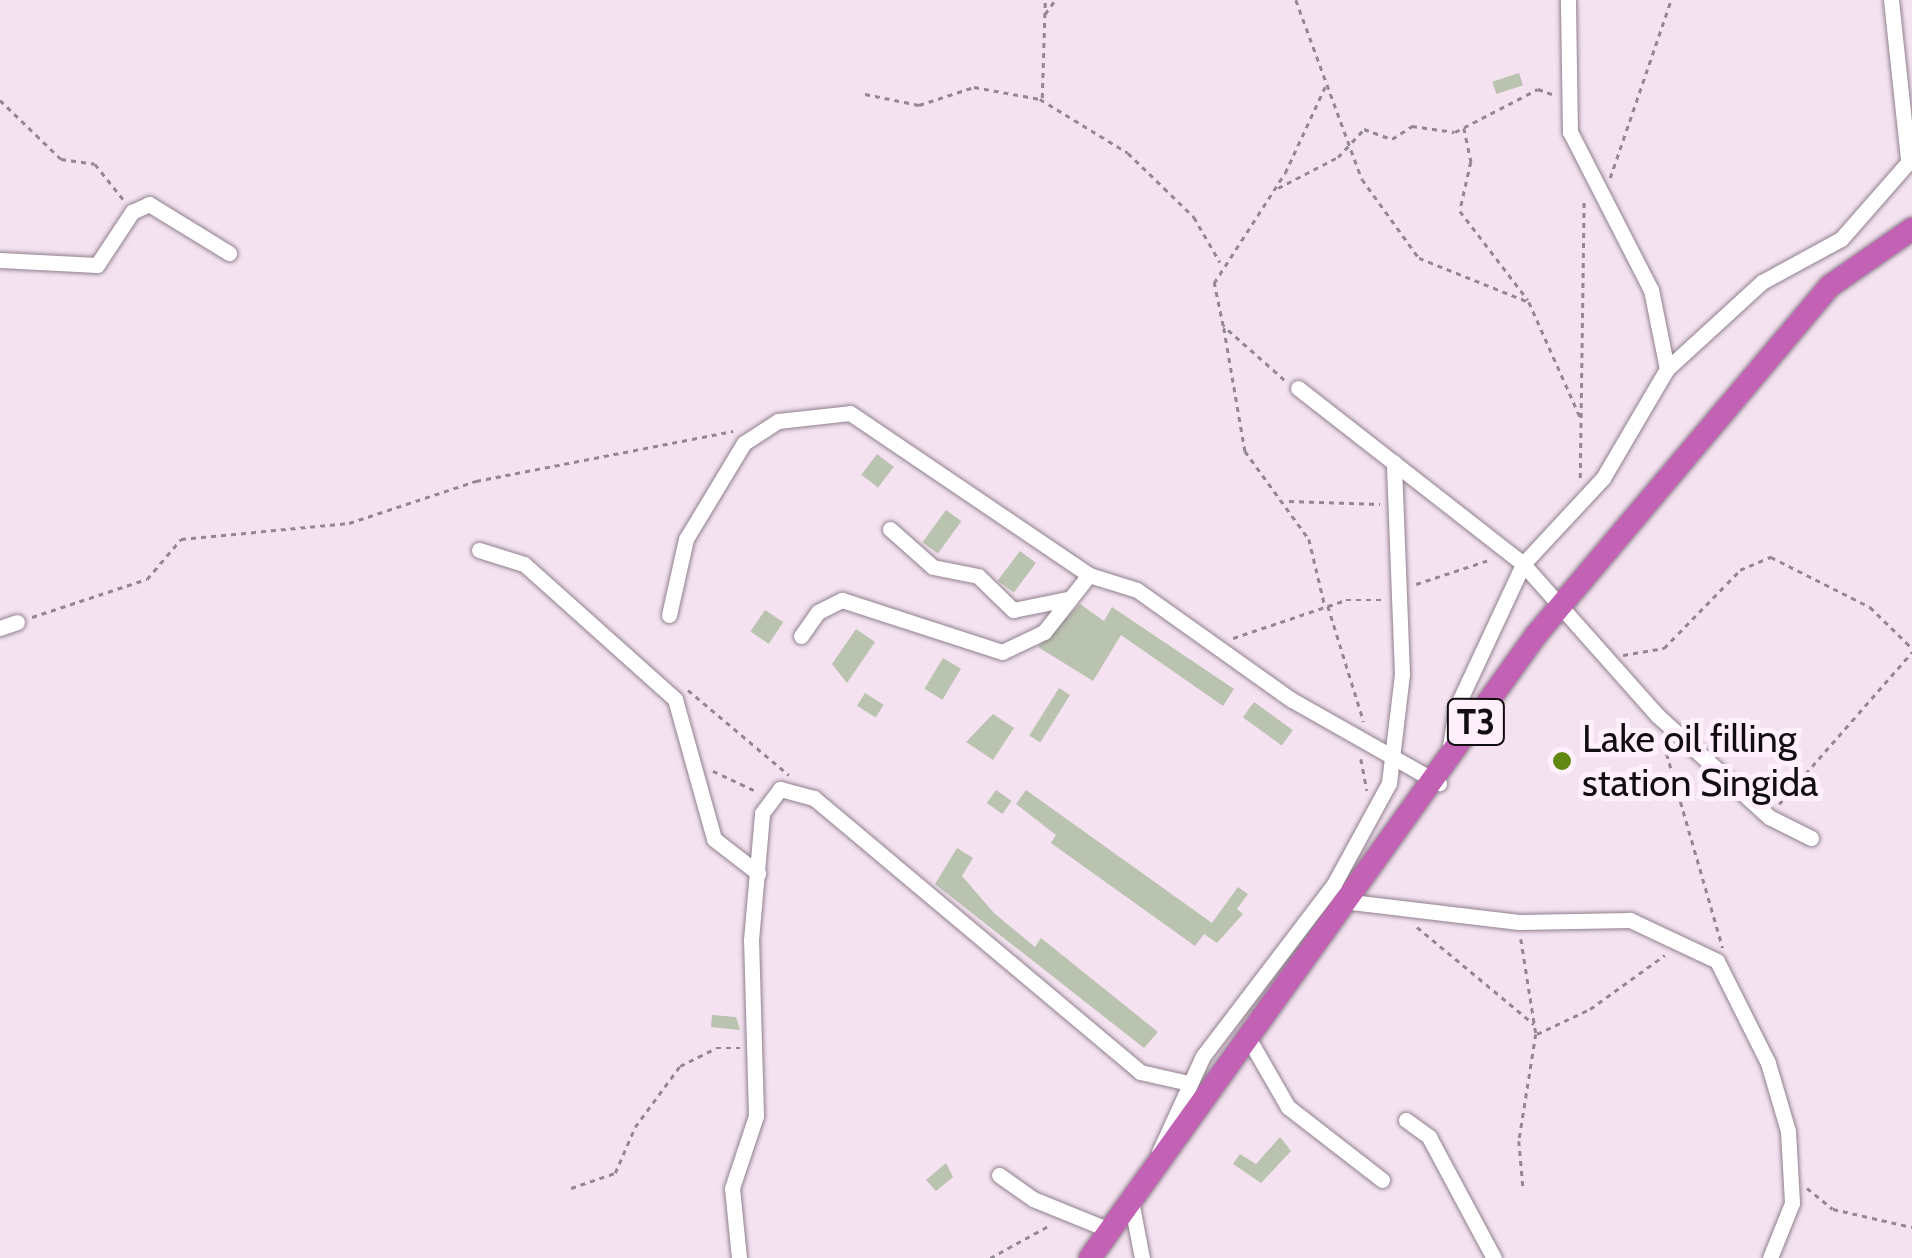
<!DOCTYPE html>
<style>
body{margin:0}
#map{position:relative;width:1912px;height:1258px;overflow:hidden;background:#f4e2f0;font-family:Cabin,sans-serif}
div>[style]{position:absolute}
.building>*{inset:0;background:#bac2b0;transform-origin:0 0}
.path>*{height:2.5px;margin-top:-1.25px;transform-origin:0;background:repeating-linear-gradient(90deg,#938790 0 5px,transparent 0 10px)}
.roads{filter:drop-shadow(0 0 2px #90808d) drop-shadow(0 0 2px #90808d)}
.minor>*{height:15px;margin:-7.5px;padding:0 7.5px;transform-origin:7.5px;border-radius:7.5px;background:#fff}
.highway>*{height:22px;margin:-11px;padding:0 11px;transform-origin:11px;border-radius:11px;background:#c362b5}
.dots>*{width:28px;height:28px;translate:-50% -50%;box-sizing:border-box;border:5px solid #fff0fc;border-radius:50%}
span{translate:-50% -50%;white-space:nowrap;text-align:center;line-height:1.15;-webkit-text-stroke:10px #fff0fc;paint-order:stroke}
.shield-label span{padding:2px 8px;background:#fff0fc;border:2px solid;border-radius:8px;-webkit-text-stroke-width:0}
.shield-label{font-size:35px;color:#120d11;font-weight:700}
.poi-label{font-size:38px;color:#120d11}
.left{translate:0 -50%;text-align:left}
</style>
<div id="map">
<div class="building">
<div style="left:1519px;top:73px;width:13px;height:28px;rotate:72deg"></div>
<div style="left:877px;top:454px;width:21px;height:26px;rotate:37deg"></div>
<div style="left:946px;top:510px;width:19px;height:40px;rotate:36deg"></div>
<div style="left:1020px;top:551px;width:20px;height:37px;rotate:37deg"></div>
<div style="clip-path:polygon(1080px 604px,1104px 621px,1112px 607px,1234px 689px,1223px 706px,1121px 635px,1093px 681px,1038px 647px)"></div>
<div style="left:765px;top:610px;width:22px;height:26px;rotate:34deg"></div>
<div style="clip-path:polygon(856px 629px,875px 642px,847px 683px,832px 664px)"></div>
<div style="left:943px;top:658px;width:21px;height:36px;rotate:31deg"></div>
<div style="left:1059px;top:688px;width:13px;height:56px;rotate:32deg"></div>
<div style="left:865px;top:693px;width:22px;height:15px;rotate:32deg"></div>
<div style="left:1254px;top:702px;width:48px;height:19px;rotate:36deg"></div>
<div style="clip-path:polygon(993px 714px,1014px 728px,993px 760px,966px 742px)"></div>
<div style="left:996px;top:790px;width:19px;height:16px;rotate:35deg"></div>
<div style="clip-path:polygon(1026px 790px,1212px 923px,1238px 887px,1248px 894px,1237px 909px,1243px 914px,1217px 943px,1204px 934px,1195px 946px,1051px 843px,1056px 835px,1016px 804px)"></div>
<div style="clip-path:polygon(957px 848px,973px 858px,962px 876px,994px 913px,1035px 947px,1041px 938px,1158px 1032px,1144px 1048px,935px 884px)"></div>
<div style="clip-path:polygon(712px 1015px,736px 1017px,740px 1030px,711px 1027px)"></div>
<div style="clip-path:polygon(1280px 1137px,1291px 1151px,1261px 1183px,1233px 1164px,1240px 1154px,1256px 1164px)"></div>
<div style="clip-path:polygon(946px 1163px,953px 1177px,936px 1191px,926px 1180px)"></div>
</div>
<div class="path">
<div style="left:1296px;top:0;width:191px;rotate:69.8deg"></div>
<div style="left:1362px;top:179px;width:97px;rotate:54.2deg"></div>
<div style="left:1419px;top:258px;width:118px;rotate:21.8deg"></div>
<div style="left:1529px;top:302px;width:128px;rotate:66deg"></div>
<div style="left:1045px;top:14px;width:17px;rotate:-54deg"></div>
<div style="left:865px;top:94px;width:55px;rotate:11.5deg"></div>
<div style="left:919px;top:105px;width:58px;rotate:-18.1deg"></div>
<div style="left:974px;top:87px;width:67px;rotate:10.3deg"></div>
<div style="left:1040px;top:99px;width:103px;rotate:31.5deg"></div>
<div style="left:1128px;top:153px;width:92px;rotate:44.1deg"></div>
<div style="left:1194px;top:217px;width:52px;rotate:60deg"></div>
<div style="left:1042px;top:98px;width:98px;rotate:-88.2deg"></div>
<div style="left:0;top:100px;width:85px;rotate:44deg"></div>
<div style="left:61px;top:159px;width:34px;rotate:8deg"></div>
<div style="left:95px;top:164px;width:45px;rotate:51.3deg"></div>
<div style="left:1464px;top:128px;width:35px;rotate:78deg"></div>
<div style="left:1471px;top:162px;width:50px;rotate:102.7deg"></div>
<div style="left:1460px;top:211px;width:112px;rotate:52.6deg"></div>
<div style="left:1610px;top:178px;width:188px;rotate:-71.1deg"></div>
<div style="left:1278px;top:188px;width:68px;rotate:-27.3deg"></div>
<div style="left:1338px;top:157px;width:38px;rotate:-47deg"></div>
<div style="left:1364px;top:129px;width:30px;rotate:20deg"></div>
<div style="left:1392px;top:139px;width:24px;rotate:-33deg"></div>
<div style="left:1412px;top:126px;width:43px;rotate:7.9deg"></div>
<div style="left:1455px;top:132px;width:93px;rotate:-27.4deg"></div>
<div style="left:1538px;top:89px;width:15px;rotate:20deg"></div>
<div style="left:1224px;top:328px;width:125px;rotate:80.3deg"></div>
<div style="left:1245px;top:451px;width:109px;rotate:54deg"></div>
<div style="left:1309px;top:539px;width:69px;rotate:76.6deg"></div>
<div style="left:1284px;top:380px;width:81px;rotate:-138.5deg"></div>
<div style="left:1223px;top:326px;width:44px;rotate:-101.8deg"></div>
<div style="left:1214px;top:283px;width:131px;rotate:-57.2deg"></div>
<div style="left:1285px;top:173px;width:95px;rotate:-65.1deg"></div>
<div style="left:1580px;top:478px;width:279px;rotate:-89.2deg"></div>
<div style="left:1289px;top:501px;width:91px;rotate:1.9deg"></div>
<div style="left:1416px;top:584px;width:77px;rotate:-18.2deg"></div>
<div style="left:1328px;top:606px;width:121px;rotate:72.8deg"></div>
<div style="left:32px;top:617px;width:121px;rotate:-18.3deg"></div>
<div style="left:147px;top:579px;width:52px;rotate:-49.6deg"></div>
<div style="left:181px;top:539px;width:169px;rotate:-5.4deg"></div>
<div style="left:349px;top:523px;width:134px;rotate:-18.3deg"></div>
<div style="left:476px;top:481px;width:262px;rotate:-11deg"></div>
<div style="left:1233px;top:638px;width:119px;rotate:-18.6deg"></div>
<div style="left:1346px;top:600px;width:36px"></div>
<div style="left:1623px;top:655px;width:42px;rotate:-9.7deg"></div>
<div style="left:1664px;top:648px;width:109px;rotate:-45.7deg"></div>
<div style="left:1740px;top:570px;width:34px;rotate:-23deg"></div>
<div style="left:1771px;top:557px;width:111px;rotate:26.8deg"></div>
<div style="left:1870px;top:607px;width:59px;rotate:44.3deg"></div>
<div style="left:688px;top:690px;width:132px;rotate:40.1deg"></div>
<div style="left:1664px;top:744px;width:212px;rotate:73.9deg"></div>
<div style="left:1361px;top:759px;width:32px;rotate:79deg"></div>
<div style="left:713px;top:771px;width:47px;rotate:24.9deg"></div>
<div style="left:1779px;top:804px;width:202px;rotate:-48.8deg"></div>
<div style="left:1417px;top:927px;width:152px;rotate:39.7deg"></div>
<div style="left:1521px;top:939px;width:96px;rotate:81deg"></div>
<div style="left:1536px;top:1034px;width:108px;rotate:99deg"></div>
<div style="left:1519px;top:1141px;width:45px;rotate:84.9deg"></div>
<div style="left:1537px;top:1034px;width:59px;rotate:-25.3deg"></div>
<div style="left:1590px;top:1009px;width:92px;rotate:-35.8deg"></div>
<div style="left:571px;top:1188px;width:46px;rotate:-18.8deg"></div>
<div style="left:615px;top:1173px;width:50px;rotate:-66.5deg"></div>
<div style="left:635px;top:1127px;width:76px;rotate:-53.6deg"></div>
<div style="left:680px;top:1066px;width:40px;rotate:-26.6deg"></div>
<div style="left:716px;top:1048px;width:24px"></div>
<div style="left:1807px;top:1188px;width:33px;rotate:39deg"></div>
<div style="left:1833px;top:1209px;width:81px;rotate:12.8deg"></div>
<div style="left:990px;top:1258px;width:68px;rotate:-28.8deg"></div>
</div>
<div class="roads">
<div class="minor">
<div style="left:1891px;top:0;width:161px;rotate:83.9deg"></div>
<div style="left:0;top:260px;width:97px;rotate:3deg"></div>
<div style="left:97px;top:265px;width:64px;rotate:-56.6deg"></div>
<div style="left:132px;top:212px;width:19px;rotate:-25deg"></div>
<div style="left:149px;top:204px;width:94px;rotate:31.5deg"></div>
<div style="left:1667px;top:369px;width:129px;rotate:-42.5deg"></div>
<div style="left:1762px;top:282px;width:90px;rotate:-28.6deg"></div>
<div style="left:1841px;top:239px;width:108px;rotate:-48.8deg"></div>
<div style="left:1298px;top:388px;width:286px;rotate:38deg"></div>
<div style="left:1523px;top:564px;width:202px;rotate:48.4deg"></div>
<div style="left:1657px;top:715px;width:151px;rotate:42.3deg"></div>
<div style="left:1769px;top:817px;width:47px;rotate:26.6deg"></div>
<div style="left:890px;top:529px;width:57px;rotate:41.5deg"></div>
<div style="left:933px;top:567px;width:46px;rotate:11.3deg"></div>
<div style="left:978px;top:576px;width:49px;rotate:44.2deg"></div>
<div style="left:1013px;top:610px;width:55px;rotate:-11.5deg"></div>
<div style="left:479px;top:550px;width:47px;rotate:17.3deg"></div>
<div style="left:524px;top:564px;width:203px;rotate:41.8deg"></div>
<div style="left:675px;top:699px;width:145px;rotate:74.4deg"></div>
<div style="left:714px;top:839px;width:56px;rotate:37.7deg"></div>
<div style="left:669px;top:615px;width:78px;rotate:-77.4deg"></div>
<div style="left:686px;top:539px;width:112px;rotate:-58.9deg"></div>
<div style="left:744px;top:443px;width:40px;rotate:-32.9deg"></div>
<div style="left:778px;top:421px;width:72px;rotate:-6.3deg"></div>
<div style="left:850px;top:413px;width:289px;rotate:34.1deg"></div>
<div style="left:1089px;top:575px;width:50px;rotate:17.4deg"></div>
<div style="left:1137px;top:590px;width:190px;rotate:35.4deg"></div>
<div style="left:1292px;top:700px;width:169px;rotate:29.5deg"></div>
<div style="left:0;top:628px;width:18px;rotate:-19deg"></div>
<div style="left:801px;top:636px;width:29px;rotate:-55deg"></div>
<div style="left:818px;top:612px;width:27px;rotate:-27deg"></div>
<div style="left:842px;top:600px;width:168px;rotate:18deg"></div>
<div style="left:1002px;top:652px;width:47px;rotate:-25.5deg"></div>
<div style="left:1044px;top:632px;width:73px;rotate:-51.7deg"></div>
<div style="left:1449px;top:753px;width:46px;rotate:-81.2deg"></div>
<div style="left:1456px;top:708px;width:159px;rotate:-65deg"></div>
<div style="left:1523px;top:564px;width:117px;rotate:-47.1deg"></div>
<div style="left:1603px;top:478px;width:126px;rotate:-59.6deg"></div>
<div style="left:1667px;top:369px;width:81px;rotate:-101.4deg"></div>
<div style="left:1651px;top:290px;width:178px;rotate:-117.1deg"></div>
<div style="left:1570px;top:132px;width:132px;rotate:-90.9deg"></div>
<div style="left:1351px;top:902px;width:169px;rotate:6.8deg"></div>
<div style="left:1519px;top:922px;width:111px;rotate:-1deg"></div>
<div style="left:1630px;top:920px;width:96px;rotate:25.2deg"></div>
<div style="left:1717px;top:961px;width:114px;rotate:63.4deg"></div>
<div style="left:1768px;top:1063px;width:71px;rotate:73.6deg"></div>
<div style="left:1788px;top:1131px;width:72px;rotate:86.8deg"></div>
<div style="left:1792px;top:1203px;width:59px;rotate:111.8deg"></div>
<div style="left:1250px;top:1041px;width:76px;rotate:60.1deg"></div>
<div style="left:1288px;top:1107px;width:119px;rotate:37.8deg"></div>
<div style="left:1406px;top:1120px;width:29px;rotate:36deg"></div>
<div style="left:1429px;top:1137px;width:137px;rotate:61.8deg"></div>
<div style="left:1159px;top:1152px;width:106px;rotate:-65.4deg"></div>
<div style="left:1203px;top:1056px;width:216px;rotate:-52.7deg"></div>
<div style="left:1334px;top:884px;width:115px;rotate:-61.4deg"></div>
<div style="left:1389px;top:783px;width:110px;rotate:-83.2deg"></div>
<div style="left:1402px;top:674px;width:212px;rotate:-92.2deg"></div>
<div style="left:999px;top:1175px;width:42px;rotate:35.2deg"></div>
<div style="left:1033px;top:1199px;width:85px;rotate:22.1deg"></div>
<div style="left:1132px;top:1206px;width:53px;rotate:79.1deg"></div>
<div style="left:739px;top:1258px;width:70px;rotate:-95.7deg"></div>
<div style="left:732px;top:1188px;width:76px;rotate:-71.6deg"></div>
<div style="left:756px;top:1116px;width:176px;rotate:-91.6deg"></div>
<div style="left:751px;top:940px;width:127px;rotate:-85deg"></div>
<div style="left:762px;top:813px;width:30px;rotate:-53deg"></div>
<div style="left:780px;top:789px;width:35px;rotate:15deg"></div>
<div style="left:814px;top:798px;width:426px;rotate:40deg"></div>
<div style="left:1140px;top:1072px;width:50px;rotate:12.7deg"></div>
</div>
<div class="highway">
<div style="left:1090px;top:1258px;width:766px;rotate:-54.4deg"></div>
<div style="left:1536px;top:635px;width:456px;rotate:-49.9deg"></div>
<div style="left:1830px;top:286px;width:100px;rotate:-34.8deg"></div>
</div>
</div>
<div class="dots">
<div style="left:1562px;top:761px;background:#618811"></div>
</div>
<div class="shield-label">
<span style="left:1476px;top:722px">T3</span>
</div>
<div class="poi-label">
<span class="left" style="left:1582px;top:761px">Lake oil filling<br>station Singida</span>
</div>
</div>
